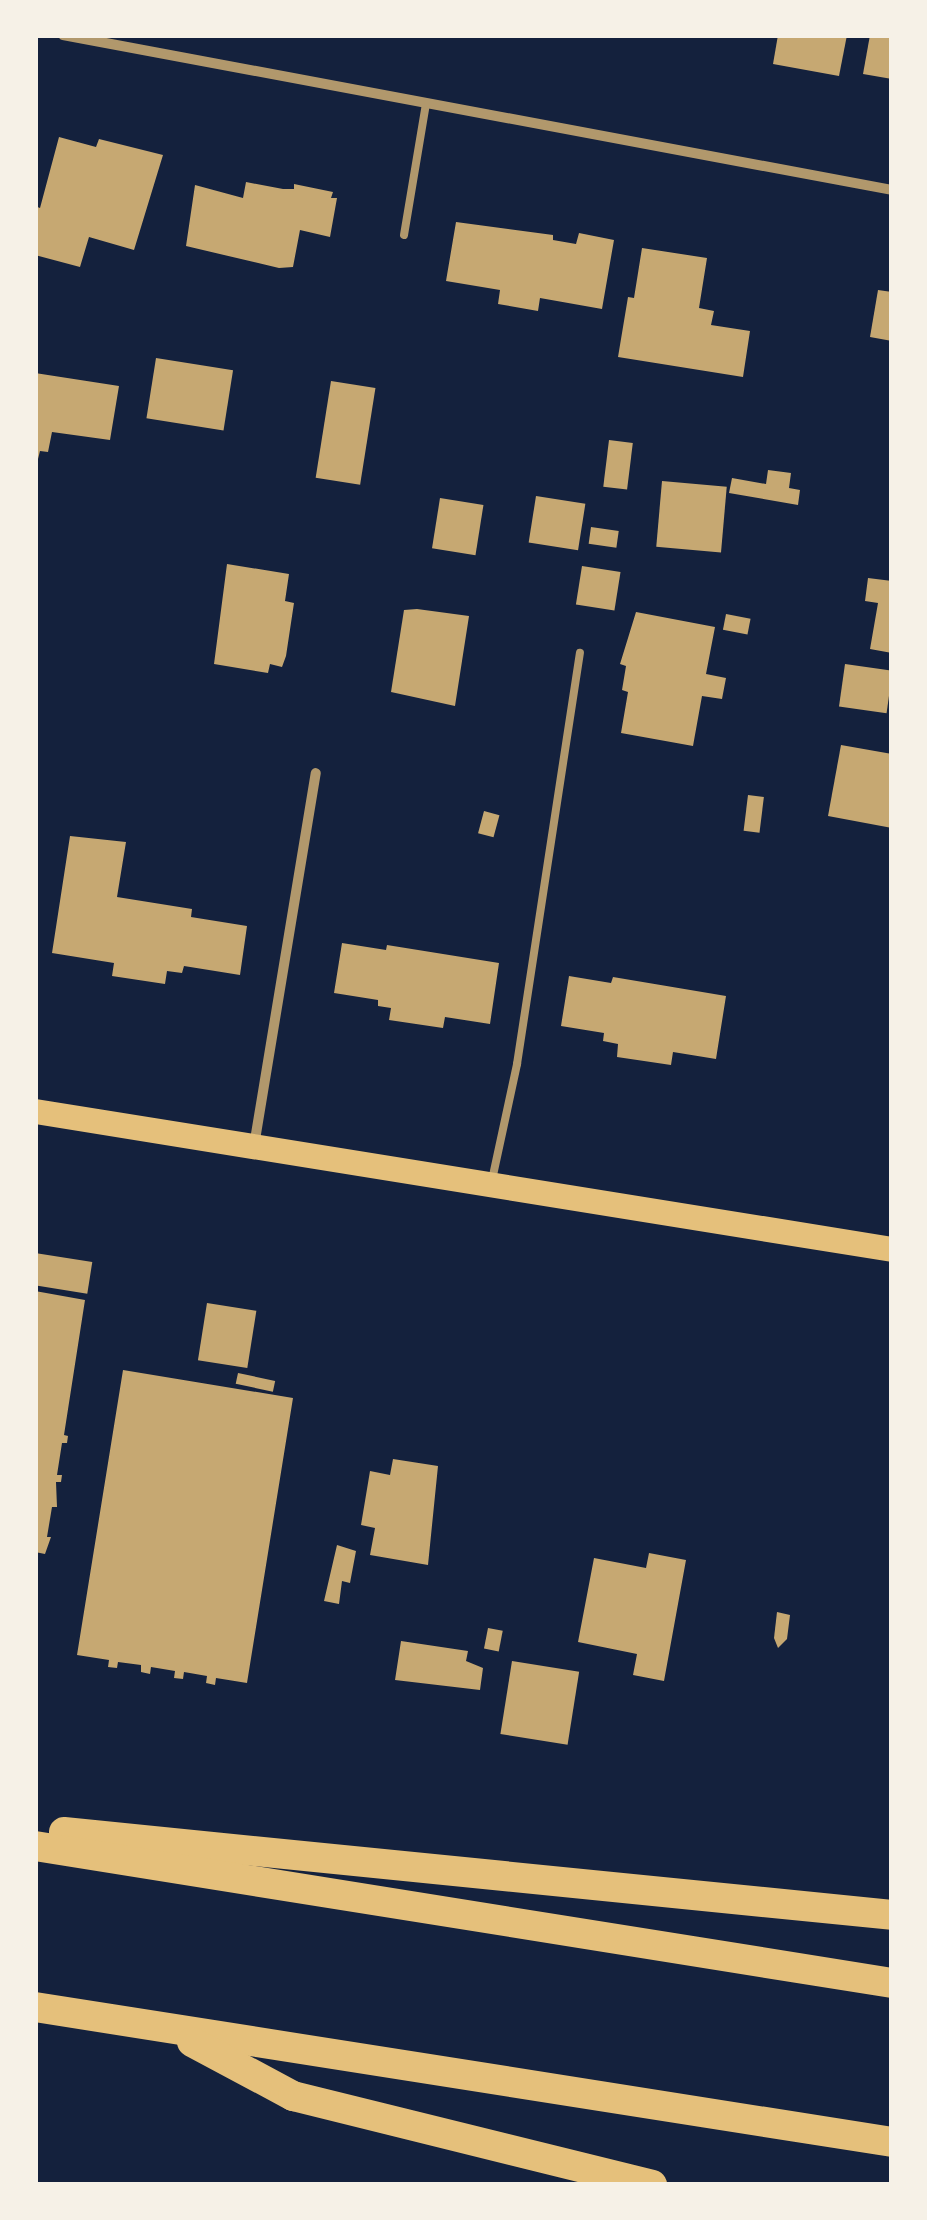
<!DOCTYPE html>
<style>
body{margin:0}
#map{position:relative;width:927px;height:2220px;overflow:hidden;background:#14213d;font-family:"Work Sans",sans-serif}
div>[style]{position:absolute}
.building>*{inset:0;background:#c6a872;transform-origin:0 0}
.service>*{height:8px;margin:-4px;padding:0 4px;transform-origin:4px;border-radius:4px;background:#b1986c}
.minor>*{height:10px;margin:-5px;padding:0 5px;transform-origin:5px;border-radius:5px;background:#b1986c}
.primary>*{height:25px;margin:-12.5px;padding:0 12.5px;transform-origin:12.5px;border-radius:12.5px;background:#e5c07b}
.motorway>*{height:30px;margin:-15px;padding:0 15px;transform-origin:15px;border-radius:15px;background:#e5c07b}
span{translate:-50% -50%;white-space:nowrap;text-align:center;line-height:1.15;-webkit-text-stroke:10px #f6f1e7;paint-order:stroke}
.frame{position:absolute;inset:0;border:38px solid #f6f1e7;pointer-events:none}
</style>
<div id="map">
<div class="building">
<div style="clip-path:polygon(778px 35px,847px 35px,839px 76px,773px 64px)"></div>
<div style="clip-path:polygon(870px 35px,892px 35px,892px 79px,863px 74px)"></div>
<div style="clip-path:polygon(59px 137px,96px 147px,99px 139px,163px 155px,134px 250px,89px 237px,80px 267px,35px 255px,35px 206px,40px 208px)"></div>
<div style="clip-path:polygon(246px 182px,283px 189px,294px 189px,294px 184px,333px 192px,331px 198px,337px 198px,330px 237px,300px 230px,293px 267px,279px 268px,186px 246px,195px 185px,243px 198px)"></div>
<div style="clip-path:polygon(456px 222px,553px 235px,553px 240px,576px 244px,579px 233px,614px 240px,602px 309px,540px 298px,538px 311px,498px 304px,500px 290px,446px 281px)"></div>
<div style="clip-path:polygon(642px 248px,707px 258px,699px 308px,714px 311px,711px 325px,750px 331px,743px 377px,618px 357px,628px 297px,634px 298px)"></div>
<div style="clip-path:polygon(878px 290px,892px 292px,892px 341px,870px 337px)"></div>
<div style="left:156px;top:358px;width:78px;height:61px;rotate:9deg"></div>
<div style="clip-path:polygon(35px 373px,119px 386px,110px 440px,52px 432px,48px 452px,40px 451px,35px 471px)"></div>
<div style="left:331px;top:381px;width:45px;height:98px;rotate:9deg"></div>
<div style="left:609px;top:440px;width:24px;height:47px;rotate:7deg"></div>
<div style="clip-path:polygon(768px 470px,791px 473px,789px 488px,800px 490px,798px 505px,729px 493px,732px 478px,766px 484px)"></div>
<div style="left:662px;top:481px;width:65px;height:66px;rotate:5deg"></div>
<div style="left:536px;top:496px;width:50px;height:47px;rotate:9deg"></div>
<div style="left:440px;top:498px;width:44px;height:51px;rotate:9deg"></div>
<div style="left:591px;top:527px;width:28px;height:17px;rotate:8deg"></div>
<div style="clip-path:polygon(227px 564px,289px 574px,285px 601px,294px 603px,286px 656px,282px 667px,270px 664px,268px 673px,214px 664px)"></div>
<div style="left:582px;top:566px;width:39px;height:39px;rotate:9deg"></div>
<div style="clip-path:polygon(868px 578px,892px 581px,892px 653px,870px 649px,878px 603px,865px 601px)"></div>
<div style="clip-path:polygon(417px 609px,469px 616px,455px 706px,391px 692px,404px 610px)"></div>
<div style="clip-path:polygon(636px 612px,715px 627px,706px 674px,726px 678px,722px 699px,702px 696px,693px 746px,621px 733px,628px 692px,622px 690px,626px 666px,620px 664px)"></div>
<div style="left:726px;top:614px;width:25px;height:16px;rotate:11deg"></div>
<div style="left:845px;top:664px;width:48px;height:43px;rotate:8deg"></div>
<div style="clip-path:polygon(841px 745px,892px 754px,892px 828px,828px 816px)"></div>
<div style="left:748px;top:795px;width:16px;height:36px;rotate:7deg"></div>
<div style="left:484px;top:811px;width:16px;height:23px;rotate:15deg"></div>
<div style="clip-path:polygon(70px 836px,126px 842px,117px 897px,192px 909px,191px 917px,247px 926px,240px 975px,184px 966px,182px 973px,167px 971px,165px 984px,112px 976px,114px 963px,52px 953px)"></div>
<div style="clip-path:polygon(342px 943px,386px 950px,387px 945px,499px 963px,490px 1024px,445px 1017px,443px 1028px,389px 1020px,391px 1008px,378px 1006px,378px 1000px,334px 993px)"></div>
<div style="clip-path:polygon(569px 976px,611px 983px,613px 977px,726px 996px,716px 1059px,673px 1052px,671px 1065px,617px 1057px,618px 1044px,603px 1041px,604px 1033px,561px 1026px)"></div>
<div style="left:35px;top:1253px;width:58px;height:32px;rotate:9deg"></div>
<div style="clip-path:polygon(35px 1291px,85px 1300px,64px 1435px,68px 1436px,67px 1443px,62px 1443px,57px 1475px,62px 1475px,61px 1482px,56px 1482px,57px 1507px,52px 1507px,47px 1537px,51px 1537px,45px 1554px,35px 1552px)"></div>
<div style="left:207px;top:1303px;width:50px;height:58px;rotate:9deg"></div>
<div style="clip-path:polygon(123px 1370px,293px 1398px,247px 1683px,216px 1678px,215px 1685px,206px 1683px,207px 1676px,184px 1672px,183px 1679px,174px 1678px,175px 1671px,151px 1667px,150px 1674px,141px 1672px,141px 1665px,118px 1662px,117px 1668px,108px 1667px,109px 1660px,77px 1655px)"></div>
<div style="left:238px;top:1373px;width:38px;height:11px;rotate:12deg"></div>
<div style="clip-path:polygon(393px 1459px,438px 1466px,428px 1565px,370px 1555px,375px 1528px,361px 1525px,370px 1471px,390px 1475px)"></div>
<div style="clip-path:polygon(337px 1545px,356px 1551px,350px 1583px,342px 1581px,339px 1604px,324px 1601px)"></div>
<div style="clip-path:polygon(649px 1553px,686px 1560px,664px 1681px,633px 1675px,637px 1654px,578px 1642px,594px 1558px,646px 1568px)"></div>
<div style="clip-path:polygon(777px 1612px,790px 1615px,787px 1639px,778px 1648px,774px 1638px)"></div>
<div style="left:488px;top:1628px;width:15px;height:21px;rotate:11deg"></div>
<div style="clip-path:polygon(401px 1641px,468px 1651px,466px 1661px,483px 1668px,480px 1690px,395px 1680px)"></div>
<div style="left:512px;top:1661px;width:68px;height:74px;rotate:9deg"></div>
</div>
<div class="service">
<div style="left:404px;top:235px;width:133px;rotate:-80.5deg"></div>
<div style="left:492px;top:1180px;width:119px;rotate:-77.8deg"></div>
<div style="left:517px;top:1064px;width:416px;rotate:-81.3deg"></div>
</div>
<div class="minor">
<div style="left:63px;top:35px;width:843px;rotate:10.59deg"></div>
<div style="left:254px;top:1146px;width:378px;rotate:-80.6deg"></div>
</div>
<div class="primary">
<div style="left:35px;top:1111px;width:868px;rotate:9.15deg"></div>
</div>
<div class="motorway">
<div style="left:64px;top:1832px;width:832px;rotate:5.72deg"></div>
<div style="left:35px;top:1846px;width:868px;rotate:9.08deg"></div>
<div style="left:35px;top:2007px;width:868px;rotate:8.95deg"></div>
<div style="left:192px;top:2042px;width:115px;rotate:28.1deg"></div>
<div style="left:293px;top:2096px;width:370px;rotate:13.9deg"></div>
</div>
<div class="frame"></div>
</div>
